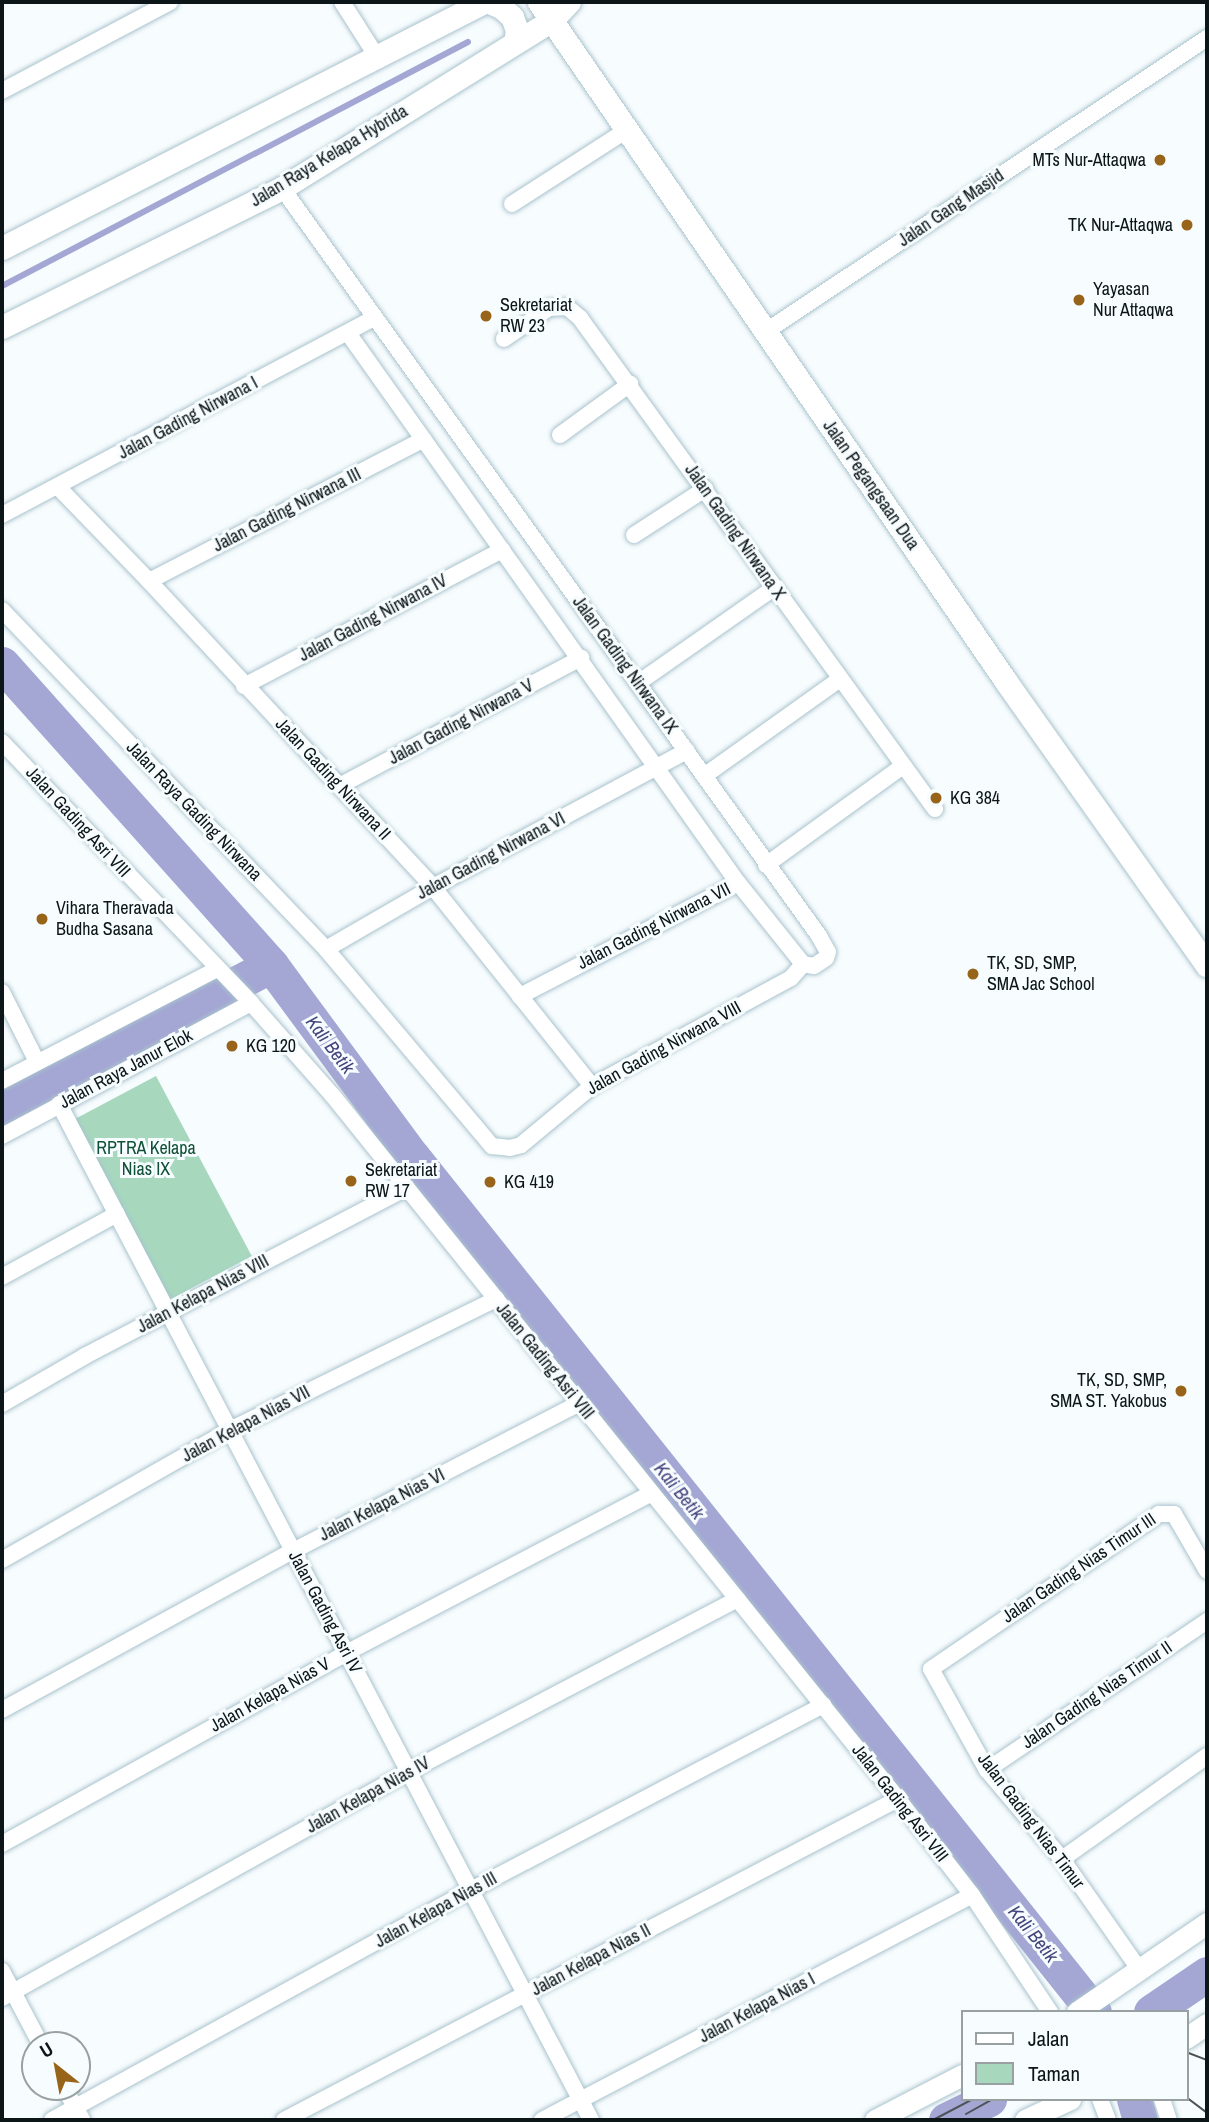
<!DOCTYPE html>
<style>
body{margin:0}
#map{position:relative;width:1209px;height:2122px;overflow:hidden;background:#f7fcfe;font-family:"Archivo Narrow",sans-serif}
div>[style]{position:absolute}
.green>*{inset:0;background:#a7d8be;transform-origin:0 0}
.stream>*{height:6px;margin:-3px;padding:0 3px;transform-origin:3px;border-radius:3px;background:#a4a6d4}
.river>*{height:35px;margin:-17.5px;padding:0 17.5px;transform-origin:17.5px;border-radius:17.5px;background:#a4a6d4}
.roads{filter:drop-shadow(0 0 2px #a9c3cd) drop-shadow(0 0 2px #a9c3cd)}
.minor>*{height:16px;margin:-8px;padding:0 8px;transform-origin:8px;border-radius:8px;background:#fff}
.tertiary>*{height:21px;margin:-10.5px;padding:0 10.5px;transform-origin:10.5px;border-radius:10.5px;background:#fff}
.secondary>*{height:23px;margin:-11.5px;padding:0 11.5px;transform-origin:11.5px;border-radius:11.5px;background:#fff}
.tram>*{height:2px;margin:-1px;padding:0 1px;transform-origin:1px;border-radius:1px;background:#4b5356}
.dots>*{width:19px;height:19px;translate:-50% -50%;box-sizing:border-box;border:4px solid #f7fcfe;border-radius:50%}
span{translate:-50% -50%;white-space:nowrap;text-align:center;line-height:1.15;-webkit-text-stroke:6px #f7fcfe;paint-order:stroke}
.street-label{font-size:18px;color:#0c1518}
.poi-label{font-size:18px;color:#0c1518}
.right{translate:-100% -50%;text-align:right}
.left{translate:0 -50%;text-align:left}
.park-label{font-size:18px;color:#105036}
.water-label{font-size:19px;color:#44437d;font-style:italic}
.frame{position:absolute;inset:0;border:4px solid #0c1518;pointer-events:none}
.legend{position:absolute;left:961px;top:2010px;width:228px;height:91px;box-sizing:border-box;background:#f7fcfe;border:2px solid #99a0a2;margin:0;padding:9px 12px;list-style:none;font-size:21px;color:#0c1518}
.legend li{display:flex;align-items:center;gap:14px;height:35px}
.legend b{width:35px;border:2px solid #99a0a2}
.north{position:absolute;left:21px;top:2031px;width:70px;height:70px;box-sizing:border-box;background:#f7fcfe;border:2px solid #99a0a2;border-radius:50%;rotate:329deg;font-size:19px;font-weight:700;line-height:28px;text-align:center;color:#0c1518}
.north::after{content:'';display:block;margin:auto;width:24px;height:32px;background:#986419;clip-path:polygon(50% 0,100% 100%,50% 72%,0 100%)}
</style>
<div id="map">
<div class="green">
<div style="left:156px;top:1076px;width:204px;height:96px;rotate:62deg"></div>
</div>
<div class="stream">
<div style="left:2px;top:286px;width:526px;rotate:-27.64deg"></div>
</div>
<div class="river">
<div style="left:2px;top:664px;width:404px;rotate:48.2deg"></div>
<div style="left:271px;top:965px;width:237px;rotate:53.6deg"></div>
<div style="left:412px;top:1156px;width:1094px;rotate:51.45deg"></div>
<div style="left:2px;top:1107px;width:304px;rotate:-27.8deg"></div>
<div style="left:1151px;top:2012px;width:68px;rotate:-34.2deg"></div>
<div style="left:1134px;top:2099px;width:22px;rotate:74deg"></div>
<div style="left:946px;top:2120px;width:48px;rotate:-26deg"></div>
</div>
<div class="roads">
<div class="minor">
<div style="left:342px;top:2px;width:65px;rotate:57.5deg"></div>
<div style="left:2px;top:91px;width:190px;rotate:-27.9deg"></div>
<div style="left:282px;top:188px;width:921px;rotate:54.32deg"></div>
<div style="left:819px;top:936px;width:18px;rotate:61deg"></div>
<div style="left:828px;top:952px;width:6px;rotate:108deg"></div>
<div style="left:826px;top:958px;width:14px;rotate:146deg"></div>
<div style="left:814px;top:966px;width:11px;rotate:-170deg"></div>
<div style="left:803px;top:964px;width:104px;rotate:-128.7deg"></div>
<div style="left:512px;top:204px;width:137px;rotate:-32.8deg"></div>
<div style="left:765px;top:332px;width:531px;rotate:-33.63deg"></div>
<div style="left:348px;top:333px;width:674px;rotate:54.66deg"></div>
<div style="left:738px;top:883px;width:246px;rotate:152.6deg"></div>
<div style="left:504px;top:339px;width:55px;rotate:-34.6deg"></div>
<div style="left:549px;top:308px;width:18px;rotate:-3deg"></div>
<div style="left:567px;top:307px;width:17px;rotate:40deg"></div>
<div style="left:580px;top:318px;width:606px;rotate:54.13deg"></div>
<div style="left:560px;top:435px;width:87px;rotate:-36.1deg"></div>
<div style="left:58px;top:487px;width:131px;rotate:45.9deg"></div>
<div style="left:149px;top:581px;width:417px;rotate:47.1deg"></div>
<div style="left:433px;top:887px;width:255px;rotate:51.4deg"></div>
<div style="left:2px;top:515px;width:421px;rotate:-27.9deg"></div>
<div style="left:634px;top:535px;width:85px;rotate:-32.9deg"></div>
<div style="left:149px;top:581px;width:309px;rotate:-27.3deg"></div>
<div style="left:2px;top:610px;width:469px;rotate:46.3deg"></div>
<div style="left:326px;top:949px;width:258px;rotate:49.9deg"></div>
<div style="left:492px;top:1146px;width:18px;rotate:6deg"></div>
<div style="left:510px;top:1148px;width:11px;rotate:-15deg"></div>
<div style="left:521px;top:1145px;width:92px;rotate:-39.7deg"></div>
<div style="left:592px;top:1086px;width:226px;rotate:-28.5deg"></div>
<div style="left:791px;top:978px;width:18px;rotate:-49deg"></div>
<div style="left:638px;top:683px;width:167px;rotate:-35deg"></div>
<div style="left:244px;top:686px;width:292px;rotate:-27.8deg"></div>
<div style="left:2px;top:742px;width:361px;rotate:46.3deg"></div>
<div style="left:251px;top:1003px;width:124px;rotate:48.6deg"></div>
<div style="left:333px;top:1096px;width:902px;rotate:51.21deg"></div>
<div style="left:898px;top:1799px;width:121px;rotate:52.4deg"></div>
<div style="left:972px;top:1895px;width:141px;rotate:56.3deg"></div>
<div style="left:704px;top:776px;width:167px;rotate:-35.5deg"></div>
<div style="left:341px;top:785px;width:272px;rotate:-27.9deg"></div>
<div style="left:766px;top:865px;width:169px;rotate:-35.9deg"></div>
<div style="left:326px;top:949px;width:124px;rotate:-30.1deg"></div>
<div style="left:433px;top:887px;width:288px;rotate:-28.2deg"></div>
<div style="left:2px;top:992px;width:78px;rotate:63.4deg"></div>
<div style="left:2px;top:1081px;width:242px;rotate:-27.5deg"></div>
<div style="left:59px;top:1104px;width:1147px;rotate:62.36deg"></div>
<div style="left:2px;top:1136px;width:282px;rotate:-28.1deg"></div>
<div style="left:2px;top:1277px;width:131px;rotate:-28.7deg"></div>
<div style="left:2px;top:1404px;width:96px;rotate:-30deg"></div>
<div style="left:85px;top:1356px;width:363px;rotate:-27.6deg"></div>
<div style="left:2px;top:1560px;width:262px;rotate:-29.7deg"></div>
<div style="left:230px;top:1430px;width:297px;rotate:-26.2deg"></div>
<div style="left:2px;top:1710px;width:332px;rotate:-28.7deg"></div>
<div style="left:293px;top:1551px;width:323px;rotate:-27.3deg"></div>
<div style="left:987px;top:1770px;width:266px;rotate:-34.1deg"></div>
<div style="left:2px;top:1844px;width:393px;rotate:-29deg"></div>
<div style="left:346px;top:1653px;width:345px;rotate:-27.6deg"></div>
<div style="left:1062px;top:1859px;width:178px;rotate:-35.4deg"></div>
<div style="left:1139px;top:1969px;width:134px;rotate:-125deg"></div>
<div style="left:1062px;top:1859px;width:116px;rotate:-130.1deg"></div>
<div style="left:987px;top:1770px;width:115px;rotate:-119deg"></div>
<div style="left:931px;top:1669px;width:276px;rotate:-34.2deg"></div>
<div style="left:1159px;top:1514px;width:15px"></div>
<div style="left:1174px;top:1514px;width:66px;rotate:59.9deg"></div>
<div style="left:2px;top:1971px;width:84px;rotate:62.2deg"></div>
<div style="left:2px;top:1998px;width:465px;rotate:-29.1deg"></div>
<div style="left:408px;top:1772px;width:372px;rotate:-27.7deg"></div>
<div style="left:64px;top:2087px;width:38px;rotate:61deg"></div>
<div style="left:1100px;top:2099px;width:22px;rotate:69deg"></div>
<div style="left:1162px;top:2099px;width:22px;rotate:72deg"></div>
<div style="left:52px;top:2120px;width:478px;rotate:-28.8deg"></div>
<div style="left:471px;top:1890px;width:398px;rotate:-27.7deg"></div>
<div style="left:284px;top:2120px;width:693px;rotate:-27.6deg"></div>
<div style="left:542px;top:2120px;width:485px;rotate:-27.6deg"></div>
</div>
<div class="tertiary">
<div style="left:1077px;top:2012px;width:158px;rotate:-34.4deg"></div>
<div style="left:1186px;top:2038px;width:25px;rotate:-34deg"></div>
<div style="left:875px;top:2120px;width:98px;rotate:-27.3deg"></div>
<div style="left:1025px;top:2120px;width:50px;rotate:-25deg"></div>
</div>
<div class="secondary">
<div style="left:489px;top:2px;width:13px;rotate:23deg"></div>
<div style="left:501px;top:7px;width:15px;rotate:42deg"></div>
<div style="left:512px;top:17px;width:14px;rotate:69deg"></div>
<div style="left:517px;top:30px;width:12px;rotate:99deg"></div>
<div style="left:539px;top:2px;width:826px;rotate:55.5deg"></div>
<div style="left:1007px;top:683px;width:346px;rotate:54.7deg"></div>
<div style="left:2px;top:248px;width:541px;rotate:-27.04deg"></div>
<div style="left:2px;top:327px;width:313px;rotate:-26.4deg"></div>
<div style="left:282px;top:188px;width:318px;rotate:-31.9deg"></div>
<div style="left:552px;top:20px;width:25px;rotate:-47deg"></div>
</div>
</div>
<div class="tram">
<div style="left:1186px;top:2052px;width:22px;rotate:21deg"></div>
<div style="left:1186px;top:2097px;width:26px;rotate:37deg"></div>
<div style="left:966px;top:2114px;width:31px;rotate:-29deg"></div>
<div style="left:933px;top:2120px;width:45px;rotate:-27.7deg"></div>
</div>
<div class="dots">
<div style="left:1160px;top:160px;background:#986419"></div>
<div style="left:1187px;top:225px;background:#986419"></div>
<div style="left:1079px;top:300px;background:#986419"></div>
<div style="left:486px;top:316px;background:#986419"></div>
<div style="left:936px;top:798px;background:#986419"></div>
<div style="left:42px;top:919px;background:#986419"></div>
<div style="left:973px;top:974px;background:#986419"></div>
<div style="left:232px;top:1046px;background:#986419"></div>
<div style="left:351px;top:1181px;background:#986419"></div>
<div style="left:490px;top:1182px;background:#986419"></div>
<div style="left:1181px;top:1391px;background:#986419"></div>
</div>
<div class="street-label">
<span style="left:329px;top:156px;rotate:-31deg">Jalan Raya Kelapa Hybrida</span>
<span style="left:951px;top:208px;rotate:-34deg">Jalan Gang Masjid</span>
<span style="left:188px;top:418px;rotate:-28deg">Jalan Gading Nirwana I</span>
<span style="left:871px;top:485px;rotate:55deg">Jalan Pegangsaan Dua</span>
<span style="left:287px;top:510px;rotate:-27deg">Jalan Gading Nirwana III</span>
<span style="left:735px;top:532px;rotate:55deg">Jalan Gading Nirwana X</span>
<span style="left:373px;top:618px;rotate:-28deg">Jalan Gading Nirwana IV</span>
<span style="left:625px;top:665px;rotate:54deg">Jalan Gading Nirwana IX</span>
<span style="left:461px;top:722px;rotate:-28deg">Jalan Gading Nirwana V</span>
<span style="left:333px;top:779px;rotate:47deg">Jalan Gading Nirwana II</span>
<span style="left:194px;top:811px;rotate:46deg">Jalan Raya Gading Nirwana</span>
<span style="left:78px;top:822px;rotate:47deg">Jalan Gading Asri VIII</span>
<span style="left:491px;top:856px;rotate:-28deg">Jalan Gading Nirwana VI</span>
<span style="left:654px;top:926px;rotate:-27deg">Jalan Gading Nirwana VII</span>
<span style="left:664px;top:1048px;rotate:-29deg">Jalan Gading Nirwana VIII</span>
<span style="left:126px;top:1069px;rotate:-28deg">Jalan Raya Janur Elok</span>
<span style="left:203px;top:1294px;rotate:-28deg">Jalan Kelapa Nias VIII</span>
<span style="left:545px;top:1361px;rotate:51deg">Jalan Gading Asri VIII</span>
<span style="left:246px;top:1424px;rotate:-28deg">Jalan Kelapa Nias VII</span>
<span style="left:382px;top:1505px;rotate:-27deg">Jalan Kelapa Nias VI</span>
<span style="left:1079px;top:1568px;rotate:-34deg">Jalan Gading Nias Timur III</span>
<span style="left:325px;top:1612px;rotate:62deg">Jalan Gading Asri IV</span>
<span style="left:270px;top:1695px;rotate:-29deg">Jalan Kelapa Nias V</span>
<span style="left:1097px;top:1695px;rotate:-34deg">Jalan Gading Nias Timur II</span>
<span style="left:368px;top:1795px;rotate:-29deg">Jalan Kelapa Nias IV</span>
<span style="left:900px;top:1803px;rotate:52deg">Jalan Gading Asri VIII</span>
<span style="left:1031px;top:1821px;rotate:53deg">Jalan Gading Nias Timur</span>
<span style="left:436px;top:1910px;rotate:-29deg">Jalan Kelapa Nias III</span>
<span style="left:591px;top:1960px;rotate:-28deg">Jalan Kelapa Nias II</span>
<span style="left:757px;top:2008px;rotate:-28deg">Jalan Kelapa Nias I</span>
</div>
<div class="poi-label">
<span class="right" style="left:1146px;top:160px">MTs Nur-Attaqwa</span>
<span class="right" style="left:1173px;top:225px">TK Nur-Attaqwa</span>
<span class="left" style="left:1093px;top:300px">Yayasan<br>Nur Attaqwa</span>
<span class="left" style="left:500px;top:316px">Sekretariat<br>RW 23</span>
<span class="left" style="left:950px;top:798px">KG 384</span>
<span class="left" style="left:56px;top:919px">Vihara Theravada<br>Budha Sasana</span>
<span class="left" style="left:987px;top:974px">TK, SD, SMP,<br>SMA Jac School</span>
<span class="left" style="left:246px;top:1046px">KG 120</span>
<span class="left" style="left:365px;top:1181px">Sekretariat<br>RW 17</span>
<span class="left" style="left:504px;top:1182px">KG 419</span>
<span class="right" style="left:1167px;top:1391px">TK, SD, SMP,<br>SMA ST. Yakobus</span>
</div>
<div class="park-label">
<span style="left:146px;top:1159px">RPTRA Kelapa<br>Nias IX</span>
</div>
<div class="water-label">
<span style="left:330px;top:1045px;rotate:53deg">Kali Betik</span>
<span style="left:679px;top:1491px;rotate:51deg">Kali Betik</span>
<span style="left:1033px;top:1934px;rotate:51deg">Kali Betik</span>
</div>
<div class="frame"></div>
<ul class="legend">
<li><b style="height:9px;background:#fff"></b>Jalan</li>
<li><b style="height:19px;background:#a7d8be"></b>Taman</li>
</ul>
<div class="north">U</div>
</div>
